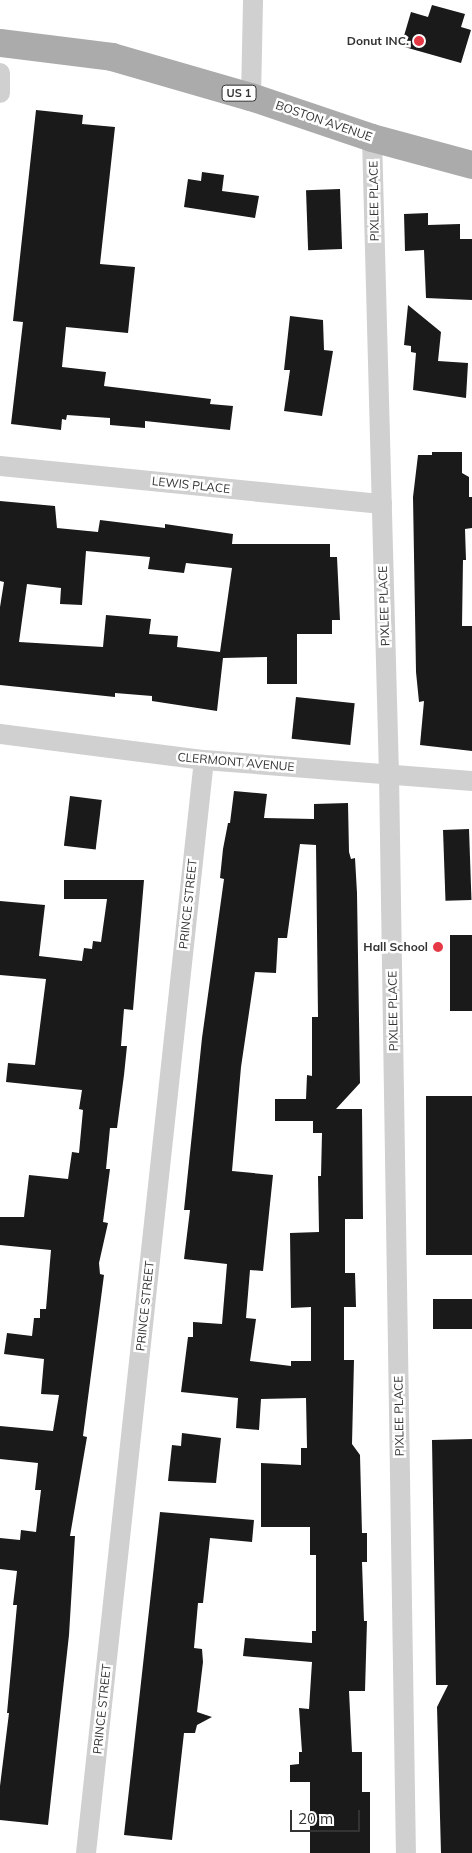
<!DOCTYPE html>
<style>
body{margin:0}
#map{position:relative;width:472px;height:1853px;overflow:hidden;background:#fff;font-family:Mulish,sans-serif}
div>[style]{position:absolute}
.building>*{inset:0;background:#1a1a1a;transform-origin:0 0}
.street>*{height:20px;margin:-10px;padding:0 10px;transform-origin:10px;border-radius:10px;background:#d0d0d0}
.primary>*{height:28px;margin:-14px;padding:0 14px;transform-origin:14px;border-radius:14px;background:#ababab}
.dots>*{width:14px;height:14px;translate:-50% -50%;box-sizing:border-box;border:2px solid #fff;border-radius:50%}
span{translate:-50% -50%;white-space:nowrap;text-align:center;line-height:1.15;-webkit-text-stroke:5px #fff;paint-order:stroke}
.shield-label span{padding:1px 4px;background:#fff;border:1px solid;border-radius:4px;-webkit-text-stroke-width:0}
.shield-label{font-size:11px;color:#333;font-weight:700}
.poi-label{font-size:12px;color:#333;font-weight:700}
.right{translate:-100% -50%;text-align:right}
.street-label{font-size:12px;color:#333}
.scale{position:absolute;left:290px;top:1810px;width:70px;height:22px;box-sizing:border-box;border:2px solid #333;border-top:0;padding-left:6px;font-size:15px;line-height:18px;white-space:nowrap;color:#333;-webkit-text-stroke:4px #fff;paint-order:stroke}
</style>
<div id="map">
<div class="building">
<div style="clip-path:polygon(432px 5px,465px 14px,461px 27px,471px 30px,461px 63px,401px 46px,411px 12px,428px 17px)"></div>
<div style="clip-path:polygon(36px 110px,83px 115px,82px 124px,115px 127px,100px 264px,135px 267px,128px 333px,66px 327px,62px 367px,106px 372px,104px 386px,211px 399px,210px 404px,233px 406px,230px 430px,145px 421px,145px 428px,110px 425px,110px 418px,67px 415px,66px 420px,62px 419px,61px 430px,11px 424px,23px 322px,13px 321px)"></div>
<div style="clip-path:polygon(202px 172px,224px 175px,222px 191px,259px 196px,255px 218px,184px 207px,188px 179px,201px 181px)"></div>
<div style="left:340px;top:189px;width:60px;height:34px;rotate:88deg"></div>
<div style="clip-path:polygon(428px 213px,428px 225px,460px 224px,460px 239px,472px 239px,472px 300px,426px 298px,424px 250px,405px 251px,404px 214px)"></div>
<div style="clip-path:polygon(408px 305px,441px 332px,438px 361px,468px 363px,466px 398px,413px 390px,416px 353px,411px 352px,411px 346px,404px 345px)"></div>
<div style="clip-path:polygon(290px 316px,323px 320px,324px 350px,333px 351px,322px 416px,284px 411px,290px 370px,284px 370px)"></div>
<div style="clip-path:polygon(432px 452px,462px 452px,462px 473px,469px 477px,469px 497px,472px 497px,472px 528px,465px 529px,466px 560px,463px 560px,462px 626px,472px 626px,472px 751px,420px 745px,424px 701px,419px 702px,416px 672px,413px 497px,418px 455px,432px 455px)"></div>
<div style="clip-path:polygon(evenodd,0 501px,55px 506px,57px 528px,98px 532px,100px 520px,165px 528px,165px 524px,233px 534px,232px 544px,330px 544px,330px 557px,337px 557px,340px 620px,332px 620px,332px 634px,297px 634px,297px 684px,267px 684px,267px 657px,223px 658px,217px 711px,152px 701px,152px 696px,115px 693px,115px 697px,0 685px,0 607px,4px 582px,0 581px,0 501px,86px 551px,150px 557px,148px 569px,184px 573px,186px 563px,232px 568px,220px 652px,177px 647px,178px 636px,149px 634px,151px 619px,106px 615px,103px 647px,19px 642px,27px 584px,61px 588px,60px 604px,82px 605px,86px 551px)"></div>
<div style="left:296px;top:697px;width:59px;height:42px;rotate:6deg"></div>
<div style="clip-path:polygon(evenodd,234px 791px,267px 794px,264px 818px,314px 819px,314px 804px,348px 803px,349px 852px,351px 859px,355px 858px,357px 893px,360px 1083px,336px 1109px,362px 1109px,363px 1219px,345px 1219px,345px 1273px,355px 1273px,356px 1307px,344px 1307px,344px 1360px,354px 1360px,352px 1444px,360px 1455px,362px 1533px,367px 1533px,367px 1562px,362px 1562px,364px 1621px,367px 1621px,365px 1691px,349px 1691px,352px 1752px,362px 1752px,362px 1792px,370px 1792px,370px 1853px,310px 1853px,310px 1782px,290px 1782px,290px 1765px,299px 1764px,299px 1752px,302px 1752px,299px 1708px,309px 1709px,312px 1662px,243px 1656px,245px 1638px,312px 1643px,312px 1631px,316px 1631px,316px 1555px,310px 1555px,310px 1527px,261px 1527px,261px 1463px,301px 1465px,301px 1448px,307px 1448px,306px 1398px,261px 1399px,259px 1430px,236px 1428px,238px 1398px,181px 1392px,188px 1337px,193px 1337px,193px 1322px,222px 1324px,227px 1264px,184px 1259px,190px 1210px,184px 1210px,202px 1038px,224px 879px,220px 878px,223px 849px,228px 823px,230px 823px,234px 791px,300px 844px,316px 845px,318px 1017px,312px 1017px,312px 1076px,307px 1075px,306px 1099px,275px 1099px,275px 1121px,313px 1121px,313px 1133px,322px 1133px,321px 1176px,318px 1176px,319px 1232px,290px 1233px,291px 1308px,311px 1307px,311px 1361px,291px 1361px,291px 1366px,250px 1361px,256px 1319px,246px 1318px,250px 1270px,263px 1271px,273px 1175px,232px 1171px,241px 1067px,255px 972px,276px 973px,278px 938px,287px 938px,300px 844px)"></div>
<div style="left:70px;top:796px;width:32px;height:50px;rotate:7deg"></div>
<div style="left:469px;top:829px;width:71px;height:26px;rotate:88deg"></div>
<div style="clip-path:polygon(64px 880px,144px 880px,133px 1010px,124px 1009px,121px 1046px,127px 1046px,124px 1075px,117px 1128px,110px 1128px,106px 1169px,110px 1169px,103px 1222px,108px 1223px,99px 1263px,100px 1274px,104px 1275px,83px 1436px,87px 1437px,70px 1536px,75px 1536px,69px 1635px,48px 1825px,0 1820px,0 1786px,9px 1713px,7px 1713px,17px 1605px,13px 1605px,17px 1571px,0 1569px,0 1538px,20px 1540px,21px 1530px,36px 1532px,41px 1490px,35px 1490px,38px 1463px,0 1459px,0 1426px,53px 1431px,59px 1395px,41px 1394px,44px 1359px,4px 1354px,7px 1333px,32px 1336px,34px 1318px,40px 1318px,40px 1309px,46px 1309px,51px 1250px,0 1245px,0 1217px,24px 1217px,29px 1175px,68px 1179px,72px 1152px,79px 1153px,83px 1110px,79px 1109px,82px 1090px,6px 1082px,8px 1063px,35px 1065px,46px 979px,0 975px,0 901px,45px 905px,39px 956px,82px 961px,84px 948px,92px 949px,93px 941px,101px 942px,107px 899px,64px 899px)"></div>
<div style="left:472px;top:935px;width:76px;height:22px;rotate:90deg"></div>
<div style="left:426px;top:1096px;width:46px;height:159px"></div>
<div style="left:472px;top:1299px;width:30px;height:39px;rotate:90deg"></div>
<div style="clip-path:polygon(182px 1433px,221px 1438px,216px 1483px,168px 1481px,172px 1445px,181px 1446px)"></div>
<div style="clip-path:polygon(472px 1439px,472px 1853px,441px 1853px,437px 1707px,448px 1685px,436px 1685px,432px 1440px)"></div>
<div style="clip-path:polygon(160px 1512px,254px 1520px,252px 1542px,210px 1538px,203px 1603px,198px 1603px,194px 1648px,202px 1649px,203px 1662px,197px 1712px,212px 1717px,197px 1725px,195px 1733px,184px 1733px,172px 1840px,124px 1835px)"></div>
</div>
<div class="street">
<div style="left:0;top:73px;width:20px;rotate:90deg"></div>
<div style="left:251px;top:97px;width:97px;rotate:-88.8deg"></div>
<div style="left:372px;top:138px;width:637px;rotate:88.47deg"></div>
<div style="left:389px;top:775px;width:1078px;rotate:89.1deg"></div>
<div style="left:0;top:466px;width:384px;rotate:5.7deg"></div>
<div style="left:0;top:734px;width:206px;rotate:7.3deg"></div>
<div style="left:204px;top:760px;width:269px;rotate:4.5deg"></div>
<div style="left:86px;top:1853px;width:1099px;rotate:-83.84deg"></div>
</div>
<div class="primary">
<div style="left:0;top:43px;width:113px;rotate:7.1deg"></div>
<div style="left:112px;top:57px;width:145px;rotate:16.1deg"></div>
<div style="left:251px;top:97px;width:128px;rotate:18.7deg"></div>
<div style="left:372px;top:138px;width:104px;rotate:15.1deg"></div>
</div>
<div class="dots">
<div style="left:419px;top:41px;background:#e63946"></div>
<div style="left:438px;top:947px;background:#e63946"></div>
</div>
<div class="shield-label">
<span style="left:239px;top:93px">US 1</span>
</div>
<div class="poi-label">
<span class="right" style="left:409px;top:41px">Donut INC.</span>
<span class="right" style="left:428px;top:947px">Hall School</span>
</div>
<div class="street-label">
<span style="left:324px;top:121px;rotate:19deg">BOSTON AVENUE</span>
<span style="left:374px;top:201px;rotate:-91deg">PIXLEE PLACE</span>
<span style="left:191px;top:485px;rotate:6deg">LEWIS PLACE</span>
<span style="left:384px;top:606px;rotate:-92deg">PIXLEE PLACE</span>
<span style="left:236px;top:762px;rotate:5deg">CLERMONT AVENUE</span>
<span style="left:188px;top:904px;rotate:-84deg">PRINCE STREET</span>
<span style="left:393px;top:1011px;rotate:-91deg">PIXLEE PLACE</span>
<span style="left:145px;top:1306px;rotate:-84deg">PRINCE STREET</span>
<span style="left:399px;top:1416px;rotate:-91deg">PIXLEE PLACE</span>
<span style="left:102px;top:1709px;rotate:-84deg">PRINCE STREET</span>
</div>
<div class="scale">20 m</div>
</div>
